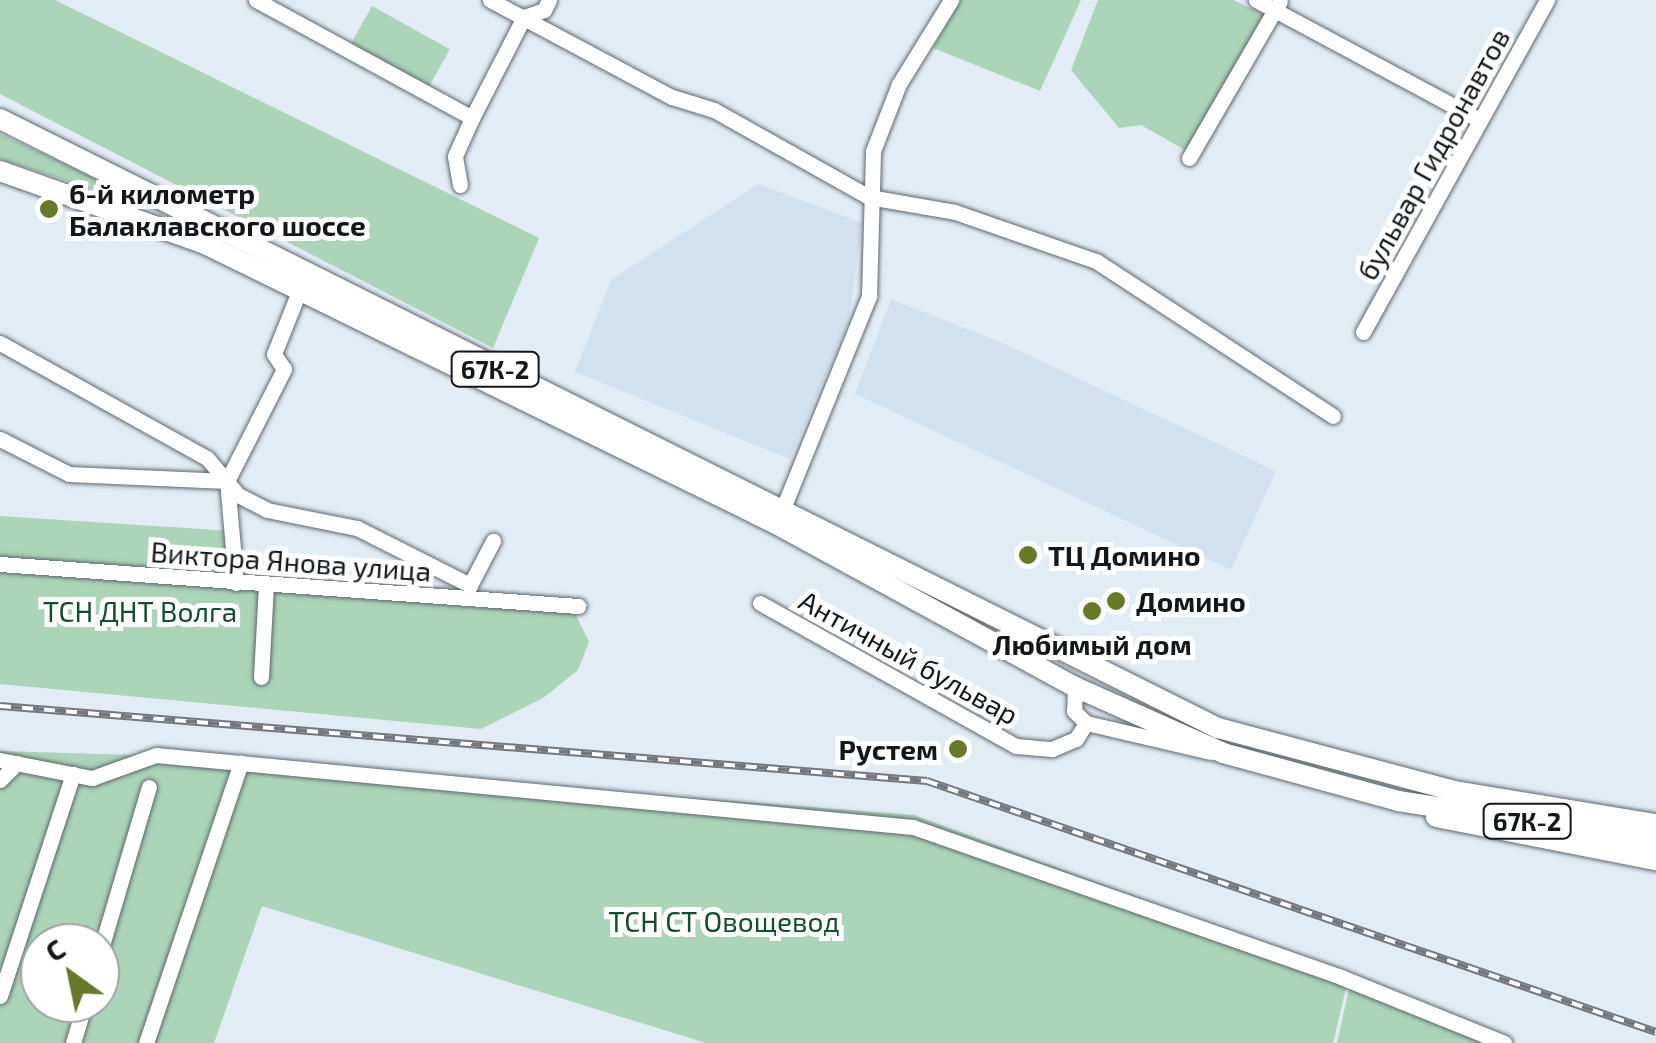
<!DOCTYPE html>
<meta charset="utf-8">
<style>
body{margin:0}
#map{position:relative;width:1656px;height:1043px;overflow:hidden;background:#e2ecf4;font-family:"Exo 2",sans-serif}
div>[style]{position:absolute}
.built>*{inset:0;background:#d1e1ef}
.green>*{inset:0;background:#acd4b9;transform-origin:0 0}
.roads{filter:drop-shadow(0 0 2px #5e676e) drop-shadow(0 0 2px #5e676e)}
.minor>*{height:15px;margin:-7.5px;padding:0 7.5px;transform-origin:7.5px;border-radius:7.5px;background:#fff}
.major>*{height:20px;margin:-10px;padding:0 10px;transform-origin:10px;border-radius:10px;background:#fff}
.rail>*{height:8px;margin-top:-4px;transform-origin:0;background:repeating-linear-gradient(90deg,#fff 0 11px,#72787e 0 22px);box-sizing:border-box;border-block:2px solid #72787e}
.dots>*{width:28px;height:28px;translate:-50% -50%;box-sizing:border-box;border:5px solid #fff;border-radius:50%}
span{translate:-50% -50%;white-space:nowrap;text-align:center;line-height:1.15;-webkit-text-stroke:10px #fff;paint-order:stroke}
.shield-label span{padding:2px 8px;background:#fff;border:2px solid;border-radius:8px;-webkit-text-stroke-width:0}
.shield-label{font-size:25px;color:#14171a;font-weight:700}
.street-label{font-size:28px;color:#14171a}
.poi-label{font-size:28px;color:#14171a;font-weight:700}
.left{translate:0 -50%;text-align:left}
.right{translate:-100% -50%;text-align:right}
.park-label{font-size:28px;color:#124d2e}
.north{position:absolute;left:20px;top:923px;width:100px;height:100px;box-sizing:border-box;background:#fff;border:2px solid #a1a2a3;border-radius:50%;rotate:327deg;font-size:28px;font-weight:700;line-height:40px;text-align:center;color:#14171a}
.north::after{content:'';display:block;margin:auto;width:35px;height:45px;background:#687a29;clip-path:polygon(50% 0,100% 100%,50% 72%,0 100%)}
</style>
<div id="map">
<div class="built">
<div style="clip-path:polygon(758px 184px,862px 223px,849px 321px,790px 459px,575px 372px,611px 280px)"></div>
<div style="clip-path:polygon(891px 299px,1005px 344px,1276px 471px,1231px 570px,855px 394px)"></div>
</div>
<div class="green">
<div style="clip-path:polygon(0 0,55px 0,539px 238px,493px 348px,0 94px)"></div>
<div style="clip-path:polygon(960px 0,1081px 0,1040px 91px,933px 48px)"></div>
<div style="clip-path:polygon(1098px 0,1233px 0,1266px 15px,1187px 151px,1141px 125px,1119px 128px,1071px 70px)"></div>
<div style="left:372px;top:6px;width:89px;height:47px;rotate:29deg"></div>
<div style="clip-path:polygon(0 134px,186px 220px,0 159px)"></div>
<div style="clip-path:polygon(0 516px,232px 531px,231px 587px,575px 613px,589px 642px,578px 670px,543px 698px,481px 729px,0 684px)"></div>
<div style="clip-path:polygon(evenodd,0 751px,135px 755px,914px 815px,1349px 975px,1333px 1043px,706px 1043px,262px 906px,214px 1043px,0 1043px,0 751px,40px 943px,100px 943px,100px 1003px,40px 1003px,40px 943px)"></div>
<div style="clip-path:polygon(1349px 989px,1493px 1043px,1337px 1043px)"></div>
</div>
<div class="roads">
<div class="minor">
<div style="left:256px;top:0;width:246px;rotate:28.6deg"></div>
<div style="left:490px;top:0;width:206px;rotate:28.1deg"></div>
<div style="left:672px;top:97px;width:44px;rotate:17.2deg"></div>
<div style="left:714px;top:110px;width:178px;rotate:29.3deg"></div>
<div style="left:869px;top:197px;width:87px;rotate:9.9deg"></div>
<div style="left:955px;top:212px;width:149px;rotate:19.2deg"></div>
<div style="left:1096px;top:261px;width:283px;rotate:33.2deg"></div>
<div style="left:1256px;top:0;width:252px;rotate:28.2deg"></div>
<div style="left:1189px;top:158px;width:181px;rotate:-59.9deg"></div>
<div style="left:460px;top:185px;width:29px;rotate:-100deg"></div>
<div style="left:455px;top:156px;width:42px;rotate:-65.9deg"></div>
<div style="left:472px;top:118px;width:114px;rotate:-62.8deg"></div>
<div style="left:524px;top:17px;width:21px;rotate:-19deg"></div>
<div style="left:544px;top:10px;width:11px;rotate:-63deg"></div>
<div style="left:1363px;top:332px;width:380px;rotate:-61deg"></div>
<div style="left:0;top:343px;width:237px;rotate:29.1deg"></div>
<div style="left:207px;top:458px;width:48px;rotate:50deg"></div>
<div style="left:238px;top:495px;width:33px;rotate:27deg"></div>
<div style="left:267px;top:510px;width:92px;rotate:11.3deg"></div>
<div style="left:357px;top:528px;width:127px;rotate:26.8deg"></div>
<div style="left:470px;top:585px;width:50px;rotate:-62.4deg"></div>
<div style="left:0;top:439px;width:77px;rotate:26.9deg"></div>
<div style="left:69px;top:474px;width:158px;rotate:2.5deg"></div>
<div style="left:779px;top:518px;width:240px;rotate:-67.9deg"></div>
<div style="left:869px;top:296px;width:145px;rotate:-88.4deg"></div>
<div style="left:873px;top:151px;width:72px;rotate:-68.8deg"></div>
<div style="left:899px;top:84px;width:99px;rotate:-58.2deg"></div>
<div style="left:0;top:564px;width:580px;rotate:4.16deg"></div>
<div style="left:236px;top:583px;width:102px;rotate:-95deg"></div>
<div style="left:227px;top:481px;width:126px;rotate:-63deg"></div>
<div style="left:284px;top:369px;width:18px;rotate:-124deg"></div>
<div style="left:274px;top:354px;width:70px;rotate:-68.2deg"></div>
<div style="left:760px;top:603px;width:293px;rotate:29.2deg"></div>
<div style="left:1016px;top:746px;width:36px;rotate:5deg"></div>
<div style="left:1052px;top:749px;width:26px;rotate:-23deg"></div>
<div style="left:1076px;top:739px;width:19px;rotate:-58deg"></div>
<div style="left:261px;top:677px;width:92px;rotate:-86.9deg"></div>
<div style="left:1075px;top:687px;width:24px;rotate:92deg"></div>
<div style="left:1074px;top:711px;width:17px;rotate:45deg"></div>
<div style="left:1086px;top:723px;width:128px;rotate:13.1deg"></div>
<div style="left:0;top:760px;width:94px;rotate:11.1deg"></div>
<div style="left:92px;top:778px;width:68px;rotate:-19.8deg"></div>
<div style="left:156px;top:755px;width:760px;rotate:5.43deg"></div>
<div style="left:913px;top:827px;width:454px;rotate:19.3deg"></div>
<div style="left:1341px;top:977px;width:176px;rotate:22deg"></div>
<div style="left:0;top:780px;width:24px;rotate:-45deg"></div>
<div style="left:100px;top:952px;width:172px;rotate:-73.5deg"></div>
<div style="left:0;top:996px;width:234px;rotate:-71.8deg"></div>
<div style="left:73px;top:1043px;width:42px;rotate:-73.3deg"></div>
<div style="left:146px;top:1043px;width:296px;rotate:-71.3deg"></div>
</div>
<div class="major">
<div style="left:0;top:119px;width:1362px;rotate:26.57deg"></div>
<div style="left:1218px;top:728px;width:244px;rotate:14.9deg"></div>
<div style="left:1454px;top:791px;width:205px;rotate:9.3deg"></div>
<div style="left:0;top:171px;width:218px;rotate:19.6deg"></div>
<div style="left:205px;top:244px;width:636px;rotate:26.12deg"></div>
<div style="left:776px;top:524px;width:341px;rotate:28.6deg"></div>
<div style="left:1075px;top:687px;width:162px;rotate:24deg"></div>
<div style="left:1223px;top:753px;width:181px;rotate:15.3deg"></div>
<div style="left:1398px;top:801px;width:261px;rotate:8.8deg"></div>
<div style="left:1436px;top:817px;width:224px;rotate:11.1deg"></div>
</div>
</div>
<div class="rail">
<div style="left:0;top:706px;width:930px;rotate:4.63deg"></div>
<div style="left:927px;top:781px;width:771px;rotate:19deg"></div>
</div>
<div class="dots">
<div style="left:49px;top:209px;background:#687a29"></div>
<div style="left:1028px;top:555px;background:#687a29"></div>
<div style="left:1116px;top:601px;background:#687a29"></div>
<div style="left:1092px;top:611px;background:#687a29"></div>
<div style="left:958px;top:749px;background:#687a29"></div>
</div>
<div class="shield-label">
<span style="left:495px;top:369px">67К-2</span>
<span style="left:1527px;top:821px">67К-2</span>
</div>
<div class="street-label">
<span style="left:1433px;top:154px;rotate:-61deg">бульвар Гидронавтов</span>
<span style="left:291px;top:561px;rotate:4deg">Виктора Янова улица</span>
<span style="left:909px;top:657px;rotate:29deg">Античный бульвар</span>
</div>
<div class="poi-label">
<span class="left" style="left:69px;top:209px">6-й километр<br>Балаклавского шоccе</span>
<span class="left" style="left:1048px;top:555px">ТЦ Домино</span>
<span class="left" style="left:1136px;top:601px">Домино</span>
<span style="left:1092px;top:644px">Любимый дом</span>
<span class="right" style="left:938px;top:749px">Рустем</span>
</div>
<div class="park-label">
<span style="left:140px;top:611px">ТСН ДНТ Волга</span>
<span style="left:724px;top:921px">ТСН СТ Овощевод</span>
</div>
<div class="north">С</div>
</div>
